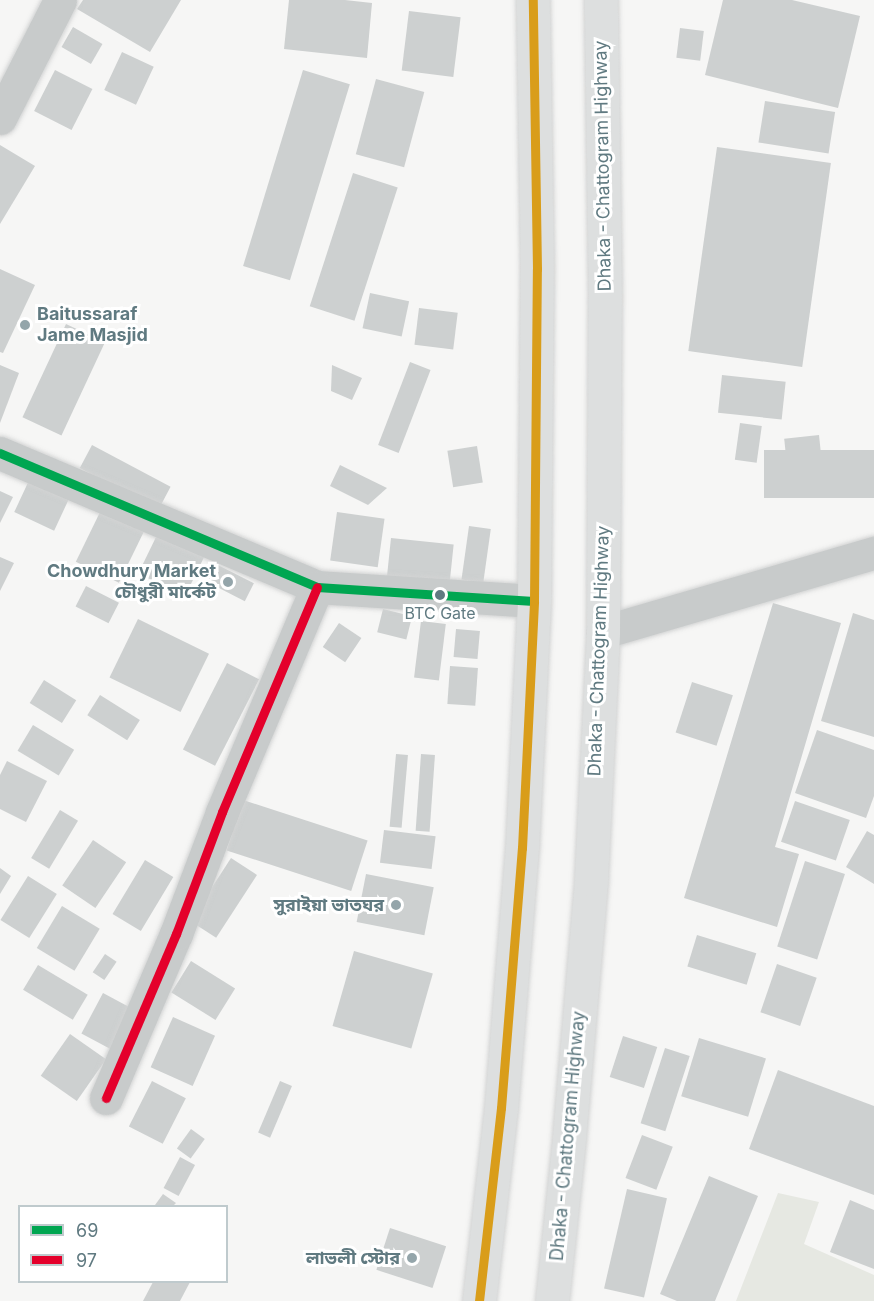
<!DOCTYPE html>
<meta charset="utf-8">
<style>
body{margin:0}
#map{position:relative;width:874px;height:1301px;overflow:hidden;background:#f6f6f5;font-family:Inter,"Noto Sans Bengali",sans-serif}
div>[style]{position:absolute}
.green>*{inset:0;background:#e6e8e2}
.building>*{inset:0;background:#cdd0d0;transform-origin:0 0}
.roads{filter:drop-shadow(0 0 2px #d2d3d3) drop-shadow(0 0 2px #d2d3d3)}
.street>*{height:33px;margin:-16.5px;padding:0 16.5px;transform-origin:16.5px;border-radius:16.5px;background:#c8cbcb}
.highway>*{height:33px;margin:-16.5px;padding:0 16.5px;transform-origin:16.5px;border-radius:16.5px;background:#dddfdf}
.bus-1>*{height:9px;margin:-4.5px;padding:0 4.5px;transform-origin:4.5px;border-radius:4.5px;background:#00a651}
.bus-2>*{height:9px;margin:-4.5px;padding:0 4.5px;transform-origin:4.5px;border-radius:4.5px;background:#e4002b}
.bus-3>*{height:9px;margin:-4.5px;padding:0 4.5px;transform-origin:4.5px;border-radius:4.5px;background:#d99d1a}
.dots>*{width:16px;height:16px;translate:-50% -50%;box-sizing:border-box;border:3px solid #fff;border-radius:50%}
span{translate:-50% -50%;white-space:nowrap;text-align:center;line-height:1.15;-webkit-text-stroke:6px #fff;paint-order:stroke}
.bus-label{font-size:16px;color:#607a81}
.street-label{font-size:18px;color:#607a81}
.poi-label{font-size:18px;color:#607a81;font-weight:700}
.left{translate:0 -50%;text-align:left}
.right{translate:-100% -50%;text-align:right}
.legend{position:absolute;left:18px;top:1205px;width:210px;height:78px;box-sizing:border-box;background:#fff;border:2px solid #bfcacd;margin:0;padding:8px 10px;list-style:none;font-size:18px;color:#607a81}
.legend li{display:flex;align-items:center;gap:12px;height:30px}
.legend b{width:30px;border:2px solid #bfcacd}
</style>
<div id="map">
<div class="green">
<div style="clip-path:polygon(778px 1193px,819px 1202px,804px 1244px,874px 1275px,874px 1301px,736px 1301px)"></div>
</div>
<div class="building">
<div style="clip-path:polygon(83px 0,181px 0,150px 52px,77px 9px)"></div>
<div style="clip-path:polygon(289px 0,345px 0,372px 3px,367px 58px,284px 49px)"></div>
<div style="clip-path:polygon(723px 0,792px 0,860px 16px,838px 108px,705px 75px)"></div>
<div style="left:409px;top:11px;width:52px;height:60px;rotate:7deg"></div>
<div style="left:73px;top:27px;width:34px;height:23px;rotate:30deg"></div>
<div style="left:680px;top:28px;width:24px;height:30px;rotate:7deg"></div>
<div style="left:122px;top:52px;width:35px;height:42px;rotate:25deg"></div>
<div style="left:55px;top:70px;width:42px;height:46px;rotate:27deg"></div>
<div style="left:303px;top:70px;width:49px;height:205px;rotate:17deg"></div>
<div style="left:376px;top:79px;width:50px;height:78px;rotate:15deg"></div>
<div style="left:765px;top:101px;width:71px;height:42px;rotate:9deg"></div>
<div style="clip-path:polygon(0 145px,35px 166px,0 224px)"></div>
<div style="left:717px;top:147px;width:115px;height:206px;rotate:8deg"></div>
<div style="left:353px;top:173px;width:47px;height:140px;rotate:18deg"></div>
<div style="clip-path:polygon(0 269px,35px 285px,3px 353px,0 352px)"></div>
<div style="left:370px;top:293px;width:40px;height:36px;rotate:12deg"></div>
<div style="left:419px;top:308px;width:39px;height:37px;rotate:7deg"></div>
<div style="left:66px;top:324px;width:43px;height:103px;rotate:25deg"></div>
<div style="left:410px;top:362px;width:22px;height:89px;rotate:21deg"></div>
<div style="clip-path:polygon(0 365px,19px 373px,0 423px)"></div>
<div style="clip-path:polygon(332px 365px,362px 378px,352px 400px,331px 391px)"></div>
<div style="left:722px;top:375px;width:64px;height:38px;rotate:6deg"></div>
<div style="left:740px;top:423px;width:22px;height:37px;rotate:8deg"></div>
<div style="left:819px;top:435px;width:20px;height:35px;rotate:84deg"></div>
<div style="left:92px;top:445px;width:89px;height:26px;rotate:28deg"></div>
<div style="left:477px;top:446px;width:37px;height:30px;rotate:81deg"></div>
<div style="left:874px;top:450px;width:48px;height:110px;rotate:90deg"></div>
<div style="clip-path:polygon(340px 465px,387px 488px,368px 505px,330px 486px)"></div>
<div style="left:32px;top:474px;width:44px;height:42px;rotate:25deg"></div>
<div style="clip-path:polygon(0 491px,13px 497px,0 523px)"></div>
<div style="left:103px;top:506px;width:48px;height:62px;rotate:26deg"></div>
<div style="left:337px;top:512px;width:48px;height:49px;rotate:8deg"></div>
<div style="left:469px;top:526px;width:22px;height:54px;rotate:8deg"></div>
<div style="left:158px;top:533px;width:52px;height:45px;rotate:26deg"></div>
<div style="left:391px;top:538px;width:63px;height:42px;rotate:6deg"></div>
<div style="clip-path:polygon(0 557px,14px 563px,0 591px)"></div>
<div style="left:212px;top:562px;width:47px;height:20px;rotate:27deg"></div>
<div style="left:86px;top:586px;width:37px;height:23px;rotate:27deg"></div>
<div style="clip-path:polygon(773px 603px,841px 623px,775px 847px,799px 854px,777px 927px,684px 898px)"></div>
<div style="left:383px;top:609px;width:30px;height:24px;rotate:14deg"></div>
<div style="clip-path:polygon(853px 613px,874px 620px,874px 737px,821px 721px)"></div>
<div style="left:138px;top:619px;width:79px;height:65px;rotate:26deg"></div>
<div style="left:421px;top:621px;width:25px;height:57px;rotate:7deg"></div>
<div style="left:339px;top:623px;width:27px;height:29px;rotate:34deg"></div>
<div style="left:456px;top:629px;width:24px;height:28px;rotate:5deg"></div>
<div style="left:227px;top:663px;width:36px;height:97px;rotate:27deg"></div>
<div style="left:450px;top:666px;width:28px;height:38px;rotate:4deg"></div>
<div style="left:44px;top:680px;width:38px;height:27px;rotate:32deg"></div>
<div style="left:692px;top:682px;width:43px;height:53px;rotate:18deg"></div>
<div style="left:100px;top:695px;width:47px;height:24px;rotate:32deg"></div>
<div style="left:33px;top:725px;width:48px;height:30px;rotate:31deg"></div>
<div style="clip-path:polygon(817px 730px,874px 750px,874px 796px,866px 818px,795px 793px)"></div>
<div style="left:396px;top:754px;width:12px;height:73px;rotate:5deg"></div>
<div style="left:421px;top:754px;width:14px;height:77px;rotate:4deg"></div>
<div style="clip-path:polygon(7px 761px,47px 781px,26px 822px,0 809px,0 775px)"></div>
<div style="left:243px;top:800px;width:131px;height:53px;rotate:18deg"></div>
<div style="left:795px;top:801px;width:58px;height:43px;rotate:19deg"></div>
<div style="left:60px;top:810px;width:21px;height:56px;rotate:31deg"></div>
<div style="left:384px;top:830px;width:52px;height:33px;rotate:7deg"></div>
<div style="clip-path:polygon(867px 831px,874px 835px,874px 884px,846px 867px)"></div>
<div style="left:93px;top:840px;width:40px;height:55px;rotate:34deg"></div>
<div style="left:231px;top:858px;width:31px;height:75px;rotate:33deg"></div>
<div style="left:145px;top:860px;width:33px;height:63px;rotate:31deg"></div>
<div style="left:805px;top:861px;width:42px;height:90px;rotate:18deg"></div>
<div style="clip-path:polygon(0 868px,11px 876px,0 894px)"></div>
<div style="left:366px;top:874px;width:69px;height:49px;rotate:11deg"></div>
<div style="left:28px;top:876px;width:34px;height:52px;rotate:32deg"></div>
<div style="left:62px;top:906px;width:44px;height:49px;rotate:31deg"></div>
<div style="left:697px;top:935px;width:62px;height:33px;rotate:17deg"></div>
<div style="left:354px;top:951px;width:82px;height:78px;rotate:16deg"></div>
<div style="left:105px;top:954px;width:14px;height:22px;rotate:34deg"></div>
<div style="left:191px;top:961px;width:52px;height:37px;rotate:32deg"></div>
<div style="left:777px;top:964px;width:42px;height:51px;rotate:19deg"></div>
<div style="left:38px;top:965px;width:58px;height:29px;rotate:31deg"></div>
<div style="left:103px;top:993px;width:36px;height:46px;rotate:28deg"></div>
<div style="left:173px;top:1017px;width:46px;height:55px;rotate:24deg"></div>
<div style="left:70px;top:1034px;width:44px;height:51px;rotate:35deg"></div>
<div style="left:623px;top:1036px;width:36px;height:43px;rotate:18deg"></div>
<div style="left:699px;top:1038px;width:70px;height:61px;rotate:17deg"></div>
<div style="left:665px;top:1048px;width:26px;height:79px;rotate:18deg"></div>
<div style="clip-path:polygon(778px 1070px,874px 1106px,874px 1195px,749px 1149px)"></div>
<div style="left:152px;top:1081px;width:38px;height:51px;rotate:27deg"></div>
<div style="left:280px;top:1081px;width:13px;height:56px;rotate:23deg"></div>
<div style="left:191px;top:1129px;width:17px;height:24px;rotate:36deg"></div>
<div style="left:642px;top:1135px;width:33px;height:46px;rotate:21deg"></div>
<div style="left:180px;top:1157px;width:17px;height:35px;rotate:28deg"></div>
<div style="clip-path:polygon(709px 1176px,758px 1196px,715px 1301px,677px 1301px,660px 1294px)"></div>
<div style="left:627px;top:1189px;width:41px;height:102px;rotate:13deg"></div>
<div style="clip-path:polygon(163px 1194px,176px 1203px,173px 1206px,155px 1205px)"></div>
<div style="clip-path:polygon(850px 1200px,874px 1210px,874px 1269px,830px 1252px)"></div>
<div style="left:390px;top:1228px;width:59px;height:44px;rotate:18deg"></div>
<div style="clip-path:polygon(153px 1282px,190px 1282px,180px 1301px,143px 1301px)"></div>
</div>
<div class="roads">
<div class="street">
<div style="left:0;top:118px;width:132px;rotate:-63deg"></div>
<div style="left:0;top:453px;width:344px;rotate:22.9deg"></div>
<div style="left:317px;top:587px;width:217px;rotate:3.7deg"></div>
<div style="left:603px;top:632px;width:282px;rotate:-16.3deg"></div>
<div style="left:106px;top:1098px;width:178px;rotate:-66.9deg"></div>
<div style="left:176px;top:934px;width:130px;rotate:-69.3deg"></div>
<div style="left:222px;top:812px;width:244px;rotate:-67.1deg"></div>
</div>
<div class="highway">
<div style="left:479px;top:1301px;width:194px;rotate:-83.5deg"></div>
<div style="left:501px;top:1108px;width:261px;rotate:-85.4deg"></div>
<div style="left:522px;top:848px;width:247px;rotate:-87.2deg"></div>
<div style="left:534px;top:601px;width:332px;rotate:-89.5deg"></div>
<div style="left:537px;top:269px;width:269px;rotate:-90.9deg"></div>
<div style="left:552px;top:1301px;width:164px;rotate:-84deg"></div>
<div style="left:569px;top:1138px;width:260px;rotate:-85.1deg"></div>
<div style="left:591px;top:879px;width:247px;rotate:-87.2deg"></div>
<div style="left:603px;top:632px;width:332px;rotate:-89.7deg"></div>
<div style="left:605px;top:300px;width:300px;rotate:-90.8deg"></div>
</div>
</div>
<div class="bus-1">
<div style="left:0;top:453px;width:344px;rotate:22.9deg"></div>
<div style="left:317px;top:587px;width:217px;rotate:3.7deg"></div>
</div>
<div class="bus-2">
<div style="left:106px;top:1098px;width:178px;rotate:-66.9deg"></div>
<div style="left:176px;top:934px;width:130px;rotate:-69.3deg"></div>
<div style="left:222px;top:812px;width:244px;rotate:-67.1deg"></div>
</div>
<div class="bus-3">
<div style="left:479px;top:1301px;width:194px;rotate:-83.5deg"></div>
<div style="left:501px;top:1108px;width:261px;rotate:-85.4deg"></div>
<div style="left:522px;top:848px;width:247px;rotate:-87.2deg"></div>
<div style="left:534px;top:601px;width:332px;rotate:-89.5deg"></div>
<div style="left:537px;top:269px;width:269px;rotate:-90.9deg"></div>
</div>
<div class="dots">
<div style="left:25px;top:325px;background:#94a5aa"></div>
<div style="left:228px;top:582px;background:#94a5aa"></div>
<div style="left:440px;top:595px;background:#607a81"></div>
<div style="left:396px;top:905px;background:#94a5aa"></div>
<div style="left:412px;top:1258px;background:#94a5aa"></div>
</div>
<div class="bus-label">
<span style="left:440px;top:613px">BTC Gate</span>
</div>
<div class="street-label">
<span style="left:603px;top:166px;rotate:-91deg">Dhaka - Chattogram Highway</span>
<span style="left:599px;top:651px;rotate:-88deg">Dhaka - Chattogram Highway</span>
<span style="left:568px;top:1136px;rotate:-85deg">Dhaka - Chattogram Highway</span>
</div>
<div class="poi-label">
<span class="left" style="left:37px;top:325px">Baitussaraf<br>Jame Masjid</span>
<span class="right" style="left:216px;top:582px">Chowdhury Market<br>চৌধুরী মার্কেট</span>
<span class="right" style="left:384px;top:905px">সুরাইয়া ভাতঘর</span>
<span class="right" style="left:400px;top:1258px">লাভলী স্টোর</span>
</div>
<ul class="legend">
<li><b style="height:8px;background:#00a651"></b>69</li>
<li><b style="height:8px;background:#e4002b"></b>97</li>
</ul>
</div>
